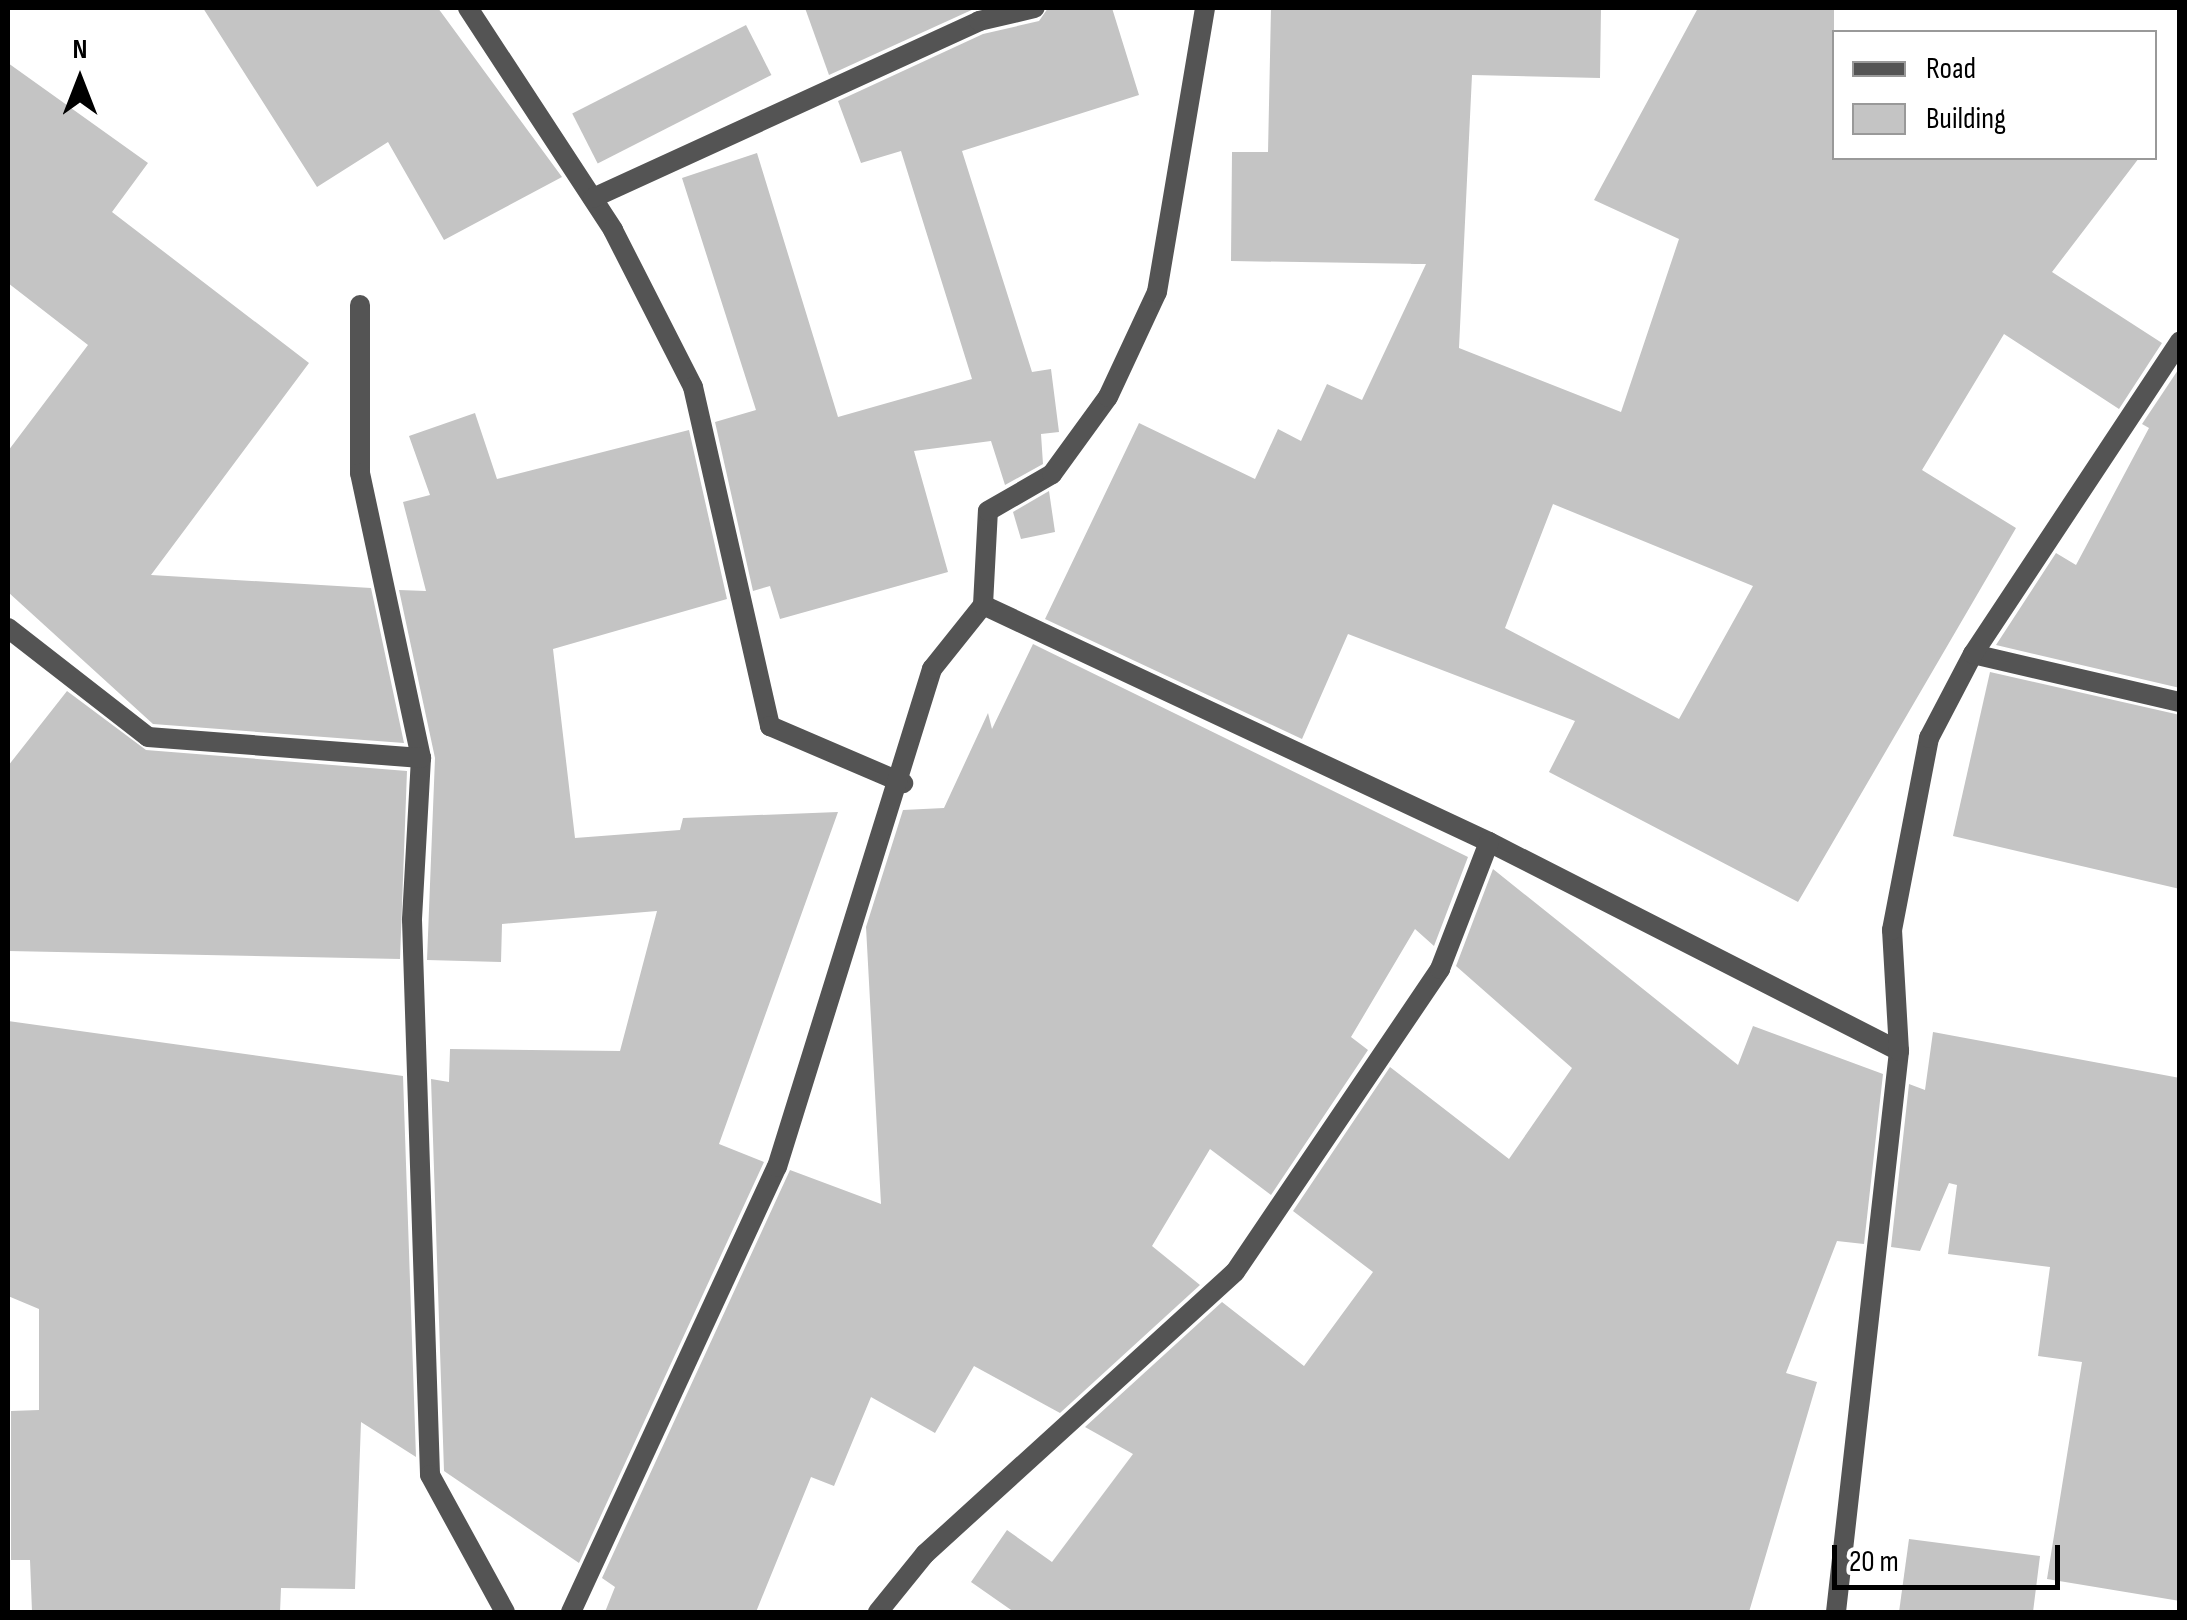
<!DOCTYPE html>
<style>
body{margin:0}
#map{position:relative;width:2187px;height:1620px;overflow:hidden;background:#fff;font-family:"Sofia Sans Condensed",sans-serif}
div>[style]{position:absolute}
.building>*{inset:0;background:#c4c4c4;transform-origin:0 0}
.street>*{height:20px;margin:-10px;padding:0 10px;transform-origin:10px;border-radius:10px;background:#545454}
span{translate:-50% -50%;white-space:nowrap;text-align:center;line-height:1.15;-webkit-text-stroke:8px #fff;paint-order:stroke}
.frame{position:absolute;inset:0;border:10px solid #000;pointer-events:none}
.legend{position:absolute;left:1832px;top:30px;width:325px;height:130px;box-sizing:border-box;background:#fff;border:2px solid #999;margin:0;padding:12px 18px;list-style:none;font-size:30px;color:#000}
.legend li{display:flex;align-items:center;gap:20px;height:50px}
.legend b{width:50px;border:2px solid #999}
.north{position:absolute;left:30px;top:30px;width:100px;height:100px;-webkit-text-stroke:8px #fff;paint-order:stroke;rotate:0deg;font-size:28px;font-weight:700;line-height:40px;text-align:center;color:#000}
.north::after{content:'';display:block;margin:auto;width:35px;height:45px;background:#000;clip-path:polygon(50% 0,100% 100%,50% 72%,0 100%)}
.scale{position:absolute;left:1832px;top:1545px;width:228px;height:45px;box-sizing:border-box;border:5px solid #000;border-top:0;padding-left:12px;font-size:30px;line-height:35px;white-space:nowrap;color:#000;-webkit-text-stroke:8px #fff;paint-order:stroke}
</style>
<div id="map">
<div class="building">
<div style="clip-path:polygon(203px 8px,438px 8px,562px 177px,444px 240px,388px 142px,317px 187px)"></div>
<div style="clip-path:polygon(805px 8px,976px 8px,829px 75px)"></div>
<div style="clip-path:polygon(1048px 8px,1112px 8px,1139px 95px,962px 151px,1032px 372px,1051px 369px,1059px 432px,1041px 434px,1043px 464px,1005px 485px,991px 441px,914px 451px,948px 572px,780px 619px,770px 586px,753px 591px,715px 422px,756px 410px,682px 178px,757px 153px,838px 417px,972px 379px,901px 151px,861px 163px,838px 101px,983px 34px,1039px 21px)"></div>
<div style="clip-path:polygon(evenodd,1271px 8px,1601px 8px,1600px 78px,1472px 75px,1459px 348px,1621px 412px,1679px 239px,1594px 200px,1698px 8px,1834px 8px,1834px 158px,2139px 158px,2052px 272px,2162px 343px,2119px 409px,2004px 334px,1922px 470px,2016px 528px,1798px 902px,1549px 772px,1575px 721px,1348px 634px,1302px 739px,1045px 619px,1139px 423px,1255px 479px,1278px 429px,1301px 441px,1327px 384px,1362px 400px,1426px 264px,1231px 261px,1232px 152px,1268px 152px,1271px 8px,1553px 504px,1753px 586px,1679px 719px,1505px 628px,1553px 504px)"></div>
<div style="left:746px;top:25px;width:56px;height:195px;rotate:63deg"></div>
<div style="clip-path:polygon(8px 63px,148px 163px,112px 212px,309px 363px,151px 575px,371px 588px,404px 743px,153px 724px,8px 592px,8px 451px,88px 345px,8px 283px)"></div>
<div style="clip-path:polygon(2180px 367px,2180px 688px,1996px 645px,2056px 553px,2076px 565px,2149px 428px,2142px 424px)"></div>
<div style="clip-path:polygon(475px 413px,497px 479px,689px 430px,727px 599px,553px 649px,575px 838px,680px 830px,683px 818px,838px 812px,719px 1144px,764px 1162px,579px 1563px,444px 1471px,431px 1079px,449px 1082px,450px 1049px,620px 1051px,657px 911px,502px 924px,501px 962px,427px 960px,435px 758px,399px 590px,426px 591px,403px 502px,430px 495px,409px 436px)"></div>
<div style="clip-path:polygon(1049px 491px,1055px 532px,1021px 539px,1013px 512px)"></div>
<div style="clip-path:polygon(1033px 644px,1468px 857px,1434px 946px,1415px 929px,1351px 1037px,1368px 1050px,1271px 1195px,1210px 1149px,1152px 1246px,1200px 1285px,1060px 1413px,974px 1366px,935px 1433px,871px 1397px,834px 1486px,811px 1477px,756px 1612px,605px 1612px,615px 1587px,602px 1578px,790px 1170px,881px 1204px,866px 927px,903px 810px,944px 808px,988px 713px,992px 729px)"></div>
<div style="clip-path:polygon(1990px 672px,2180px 715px,2180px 889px,1953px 836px)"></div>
<div style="clip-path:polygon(67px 691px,146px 750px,407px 771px,400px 959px,8px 951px,8px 766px)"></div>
<div style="clip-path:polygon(1493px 869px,1738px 1065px,1753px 1026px,1883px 1074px,1864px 1244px,1837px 1241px,1786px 1373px,1817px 1382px,1749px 1612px,1014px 1612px,971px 1582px,1007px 1530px,1052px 1562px,1133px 1454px,1085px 1427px,1222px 1302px,1304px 1366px,1373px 1272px,1293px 1211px,1390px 1067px,1509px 1159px,1572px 1068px,1456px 966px)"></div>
<div style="clip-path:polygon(8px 1021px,403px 1076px,416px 1457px,361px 1422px,355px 1589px,281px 1588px,280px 1612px,32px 1612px,30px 1560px,11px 1560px,11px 1411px,39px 1410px,39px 1309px,8px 1296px)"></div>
<div style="clip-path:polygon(1933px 1032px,2180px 1078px,2180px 1601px,2047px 1579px,2082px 1362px,2038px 1356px,2050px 1267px,1948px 1254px,1957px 1185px,1949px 1183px,1920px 1251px,1891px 1247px,1909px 1084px,1925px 1090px)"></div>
<div style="clip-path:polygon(1909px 1539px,2040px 1556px,2033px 1612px,1899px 1612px)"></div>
</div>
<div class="street">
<div style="left:468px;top:8px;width:265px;rotate:56.8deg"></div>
<div style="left:613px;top:230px;width:176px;rotate:63deg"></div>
<div style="left:693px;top:387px;width:348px;rotate:77.2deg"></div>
<div style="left:770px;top:726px;width:145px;rotate:23.2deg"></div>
<div style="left:593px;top:198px;width:425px;rotate:-24.6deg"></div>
<div style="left:979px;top:21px;width:57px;rotate:-13.1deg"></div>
<div style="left:360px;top:305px;width:168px;rotate:90deg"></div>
<div style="left:360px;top:473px;width:291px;rotate:77.9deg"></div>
<div style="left:421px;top:758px;width:162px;rotate:93.2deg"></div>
<div style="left:412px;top:920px;width:555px;rotate:88.14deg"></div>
<div style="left:430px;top:1475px;width:156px;rotate:61.3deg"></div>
<div style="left:983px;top:605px;width:559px;rotate:25.1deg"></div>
<div style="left:1489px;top:842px;width:460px;rotate:27deg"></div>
<div style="left:8px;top:628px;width:177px;rotate:37.9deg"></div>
<div style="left:148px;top:737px;width:274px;rotate:4.4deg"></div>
<div style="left:1973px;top:654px;width:212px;rotate:13.1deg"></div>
<div style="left:571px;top:1612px;width:490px;rotate:-65.2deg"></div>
<div style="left:777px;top:1167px;width:522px;rotate:-72.71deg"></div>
<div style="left:932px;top:669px;width:82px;rotate:-51.4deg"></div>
<div style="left:983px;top:605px;width:94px;rotate:-87deg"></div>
<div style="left:988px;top:511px;width:74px;rotate:-30deg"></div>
<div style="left:1052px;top:474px;width:95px;rotate:-54deg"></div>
<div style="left:1108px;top:397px;width:116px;rotate:-65deg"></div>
<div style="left:1157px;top:292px;width:288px;rotate:-80.4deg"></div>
<div style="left:878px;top:1612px;width:75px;rotate:-51deg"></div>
<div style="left:925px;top:1554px;width:419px;rotate:-42.3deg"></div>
<div style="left:1235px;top:1272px;width:366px;rotate:-55.9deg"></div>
<div style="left:1440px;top:969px;width:136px;rotate:-68.9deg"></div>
<div style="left:1836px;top:1612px;width:565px;rotate:-83.59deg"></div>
<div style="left:1899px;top:1051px;width:121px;rotate:-93.3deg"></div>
<div style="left:1892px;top:930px;width:196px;rotate:-79.1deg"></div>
<div style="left:1929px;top:738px;width:95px;rotate:-62.4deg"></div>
<div style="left:1973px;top:654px;width:375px;rotate:-56.5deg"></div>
</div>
<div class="frame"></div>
<ul class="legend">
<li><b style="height:12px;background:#545454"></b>Road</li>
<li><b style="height:28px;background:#c4c4c4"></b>Building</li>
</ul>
<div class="north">N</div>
<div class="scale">20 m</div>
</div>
